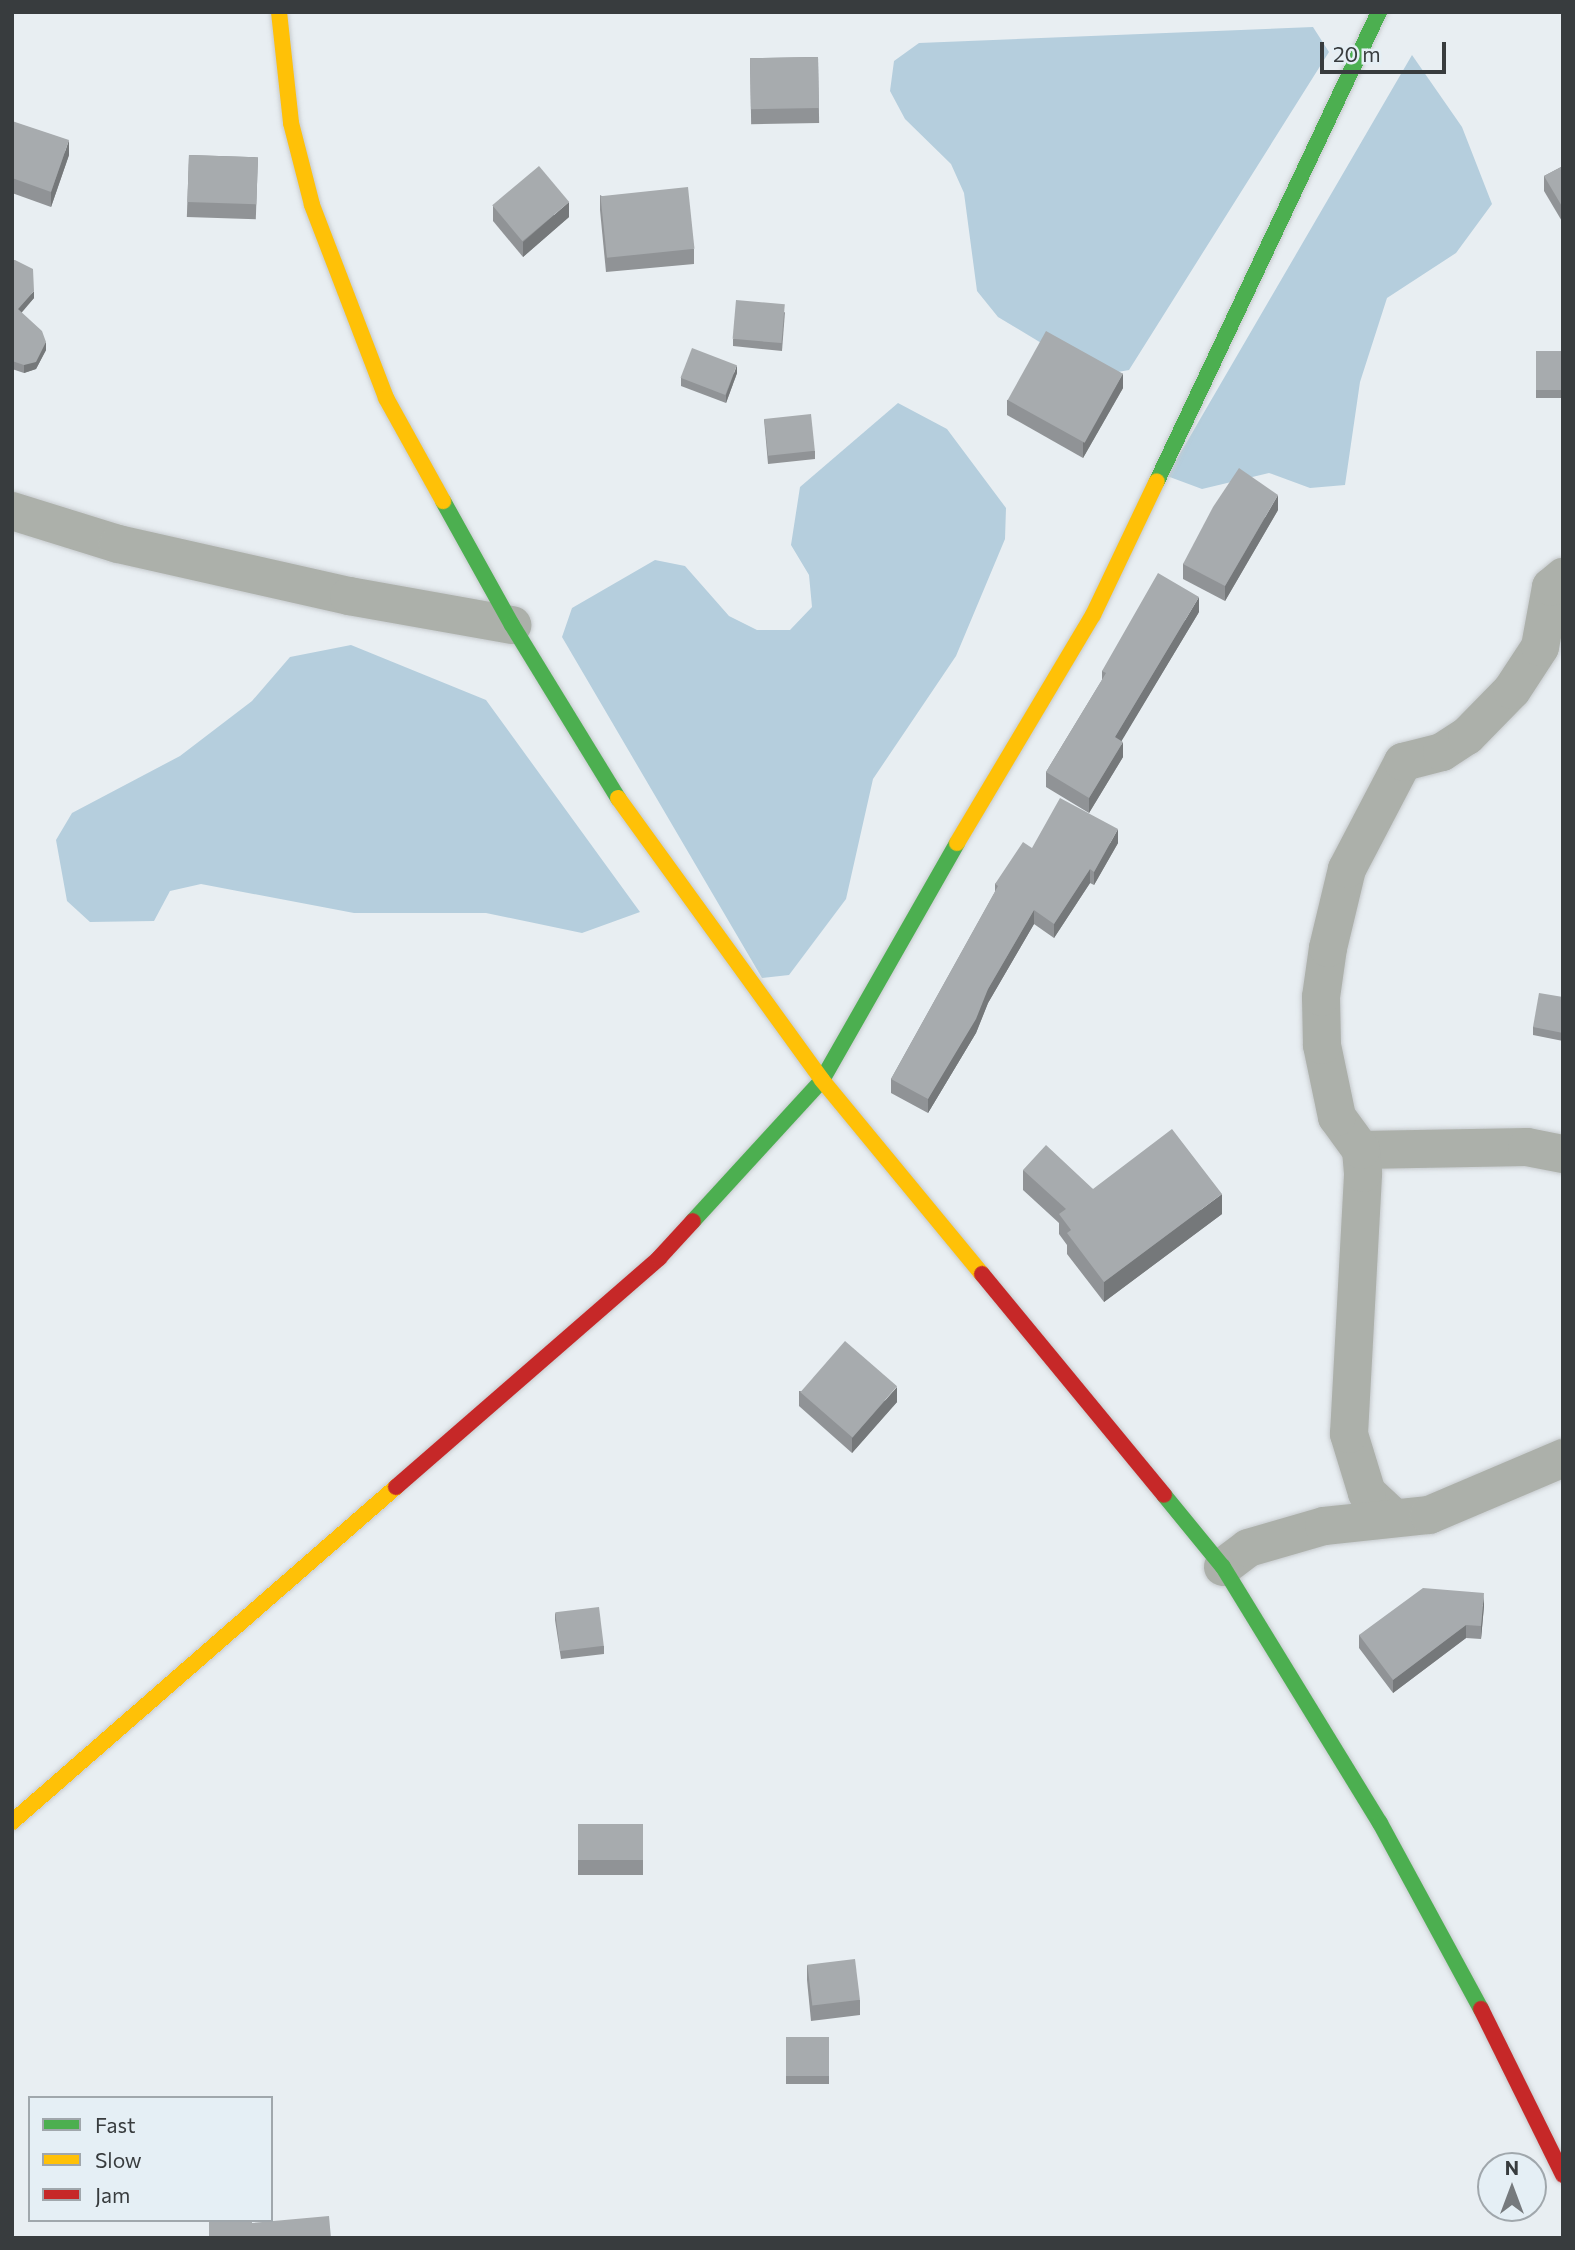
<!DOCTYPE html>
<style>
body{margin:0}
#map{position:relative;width:1575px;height:2250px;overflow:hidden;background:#e8eef2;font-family:Commissioner,sans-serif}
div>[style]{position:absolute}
.forest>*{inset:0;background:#b5cedd}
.roads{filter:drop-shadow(0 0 2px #c6cacd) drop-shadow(0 0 2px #c6cacd)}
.street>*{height:38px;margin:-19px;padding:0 19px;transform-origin:19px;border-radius:19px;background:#acb0aa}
.fast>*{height:16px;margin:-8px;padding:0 8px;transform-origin:8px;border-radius:8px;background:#4caf50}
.slow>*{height:16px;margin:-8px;padding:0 8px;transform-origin:8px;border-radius:8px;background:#ffc107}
.jam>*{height:16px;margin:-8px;padding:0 8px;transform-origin:8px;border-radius:8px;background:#c62828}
.wall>*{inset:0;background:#909396;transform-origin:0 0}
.shaded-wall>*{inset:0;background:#75787a}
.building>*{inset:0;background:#a7abae;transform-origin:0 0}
span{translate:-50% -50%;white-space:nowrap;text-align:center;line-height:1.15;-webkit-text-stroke:7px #e5eff5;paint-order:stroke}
.frame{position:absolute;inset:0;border:14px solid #383c3e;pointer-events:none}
.legend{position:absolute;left:28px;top:2096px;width:245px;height:126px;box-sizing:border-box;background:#e5eff5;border:2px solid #a0a7ac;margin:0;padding:9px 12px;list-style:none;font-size:21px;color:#383c3e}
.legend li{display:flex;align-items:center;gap:14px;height:35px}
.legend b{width:35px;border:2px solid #a0a7ac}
.north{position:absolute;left:1477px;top:2152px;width:70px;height:70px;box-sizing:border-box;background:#e5eff5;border:2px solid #a0a7ac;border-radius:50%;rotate:0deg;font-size:19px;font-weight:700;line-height:28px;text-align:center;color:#383c3e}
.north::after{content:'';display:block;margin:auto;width:24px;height:32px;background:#767a7d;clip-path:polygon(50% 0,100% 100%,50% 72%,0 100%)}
.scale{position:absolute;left:1320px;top:42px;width:126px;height:32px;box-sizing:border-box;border:4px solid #383c3e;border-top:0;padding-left:9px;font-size:21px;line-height:24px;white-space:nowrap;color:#383c3e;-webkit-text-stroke:5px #e5eff5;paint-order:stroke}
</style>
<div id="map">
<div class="forest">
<div style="clip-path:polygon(1313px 27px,1329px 52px,1129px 370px,1096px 376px,998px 317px,977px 291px,964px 193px,951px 164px,905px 119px,890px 91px,894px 61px,919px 43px)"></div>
<div style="clip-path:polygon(1412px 55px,1462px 127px,1492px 204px,1456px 253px,1387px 298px,1360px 382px,1345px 485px,1310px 488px,1269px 473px,1202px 489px,1167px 476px)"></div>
<div style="clip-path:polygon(898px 403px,947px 429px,1006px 508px,1005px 539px,956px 656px,873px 779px,846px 899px,789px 975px,762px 978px,562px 637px,572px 608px,655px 560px,685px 566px,729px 616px,757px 630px,790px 630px,812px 607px,809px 575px,791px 545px,800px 487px)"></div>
<div style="clip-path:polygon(351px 645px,486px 700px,640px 912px,582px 933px,486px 913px,354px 913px,201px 884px,170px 891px,154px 921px,90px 922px,67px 901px,56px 840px,72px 813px,180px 756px,252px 701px,290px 657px)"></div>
</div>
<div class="roads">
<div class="street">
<div style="left:12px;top:511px;width:111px;rotate:17.3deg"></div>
<div style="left:118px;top:544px;width:237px;rotate:12.7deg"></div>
<div style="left:349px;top:596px;width:166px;rotate:10.1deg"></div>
<div style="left:1361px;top:1150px;width:166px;rotate:-1deg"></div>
<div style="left:1527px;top:1147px;width:37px;rotate:11deg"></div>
<div style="left:1394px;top:1518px;width:37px;rotate:-137deg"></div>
<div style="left:1367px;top:1493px;width:62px;rotate:-107deg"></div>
<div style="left:1349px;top:1434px;width:261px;rotate:-86.9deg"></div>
<div style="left:1363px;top:1173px;width:23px;rotate:-95deg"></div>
<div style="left:1361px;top:1150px;width:41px;rotate:-126deg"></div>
<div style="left:1337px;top:1117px;width:74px;rotate:-101.8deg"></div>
<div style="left:1322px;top:1045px;width:48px;rotate:-91.2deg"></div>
<div style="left:1321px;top:997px;width:49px;rotate:-81.9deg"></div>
<div style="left:1328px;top:948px;width:81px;rotate:-76.5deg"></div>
<div style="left:1347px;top:869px;width:121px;rotate:-62.4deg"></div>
<div style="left:1403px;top:762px;width:40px;rotate:-14.4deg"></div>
<div style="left:1442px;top:752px;width:30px;rotate:-33deg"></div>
<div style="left:1467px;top:736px;width:64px;rotate:-45.6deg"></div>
<div style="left:1512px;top:690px;width:51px;rotate:-56.9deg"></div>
<div style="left:1540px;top:647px;width:61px;rotate:-79.6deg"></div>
<div style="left:1551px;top:587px;width:16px;rotate:-40deg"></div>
<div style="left:1223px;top:1567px;width:31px;rotate:-37deg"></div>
<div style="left:1248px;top:1548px;width:79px;rotate:-16.1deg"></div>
<div style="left:1324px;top:1526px;width:106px;rotate:-6deg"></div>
<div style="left:1429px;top:1515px;width:146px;rotate:-23deg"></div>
</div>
<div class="fast">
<div style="left:1157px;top:481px;width:519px;rotate:-64.67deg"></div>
<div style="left:443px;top:501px;width:142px;rotate:60.9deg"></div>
<div style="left:512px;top:625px;width:203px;rotate:58.5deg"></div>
<div style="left:693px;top:1221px;width:191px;rotate:-47.5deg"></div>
<div style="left:822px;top:1080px;width:273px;rotate:-60.3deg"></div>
<div style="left:1164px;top:1495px;width:93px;rotate:50.7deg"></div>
<div style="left:1223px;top:1567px;width:300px;rotate:58.5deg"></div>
<div style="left:1380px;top:1823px;width:212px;rotate:61.5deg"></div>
</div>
<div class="slow">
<div style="left:279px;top:12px;width:112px;rotate:83.8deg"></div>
<div style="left:291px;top:123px;width:85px;rotate:75.6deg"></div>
<div style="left:312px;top:205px;width:207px;rotate:69deg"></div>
<div style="left:386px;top:398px;width:118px;rotate:61deg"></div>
<div style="left:618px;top:798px;width:348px;rotate:54.1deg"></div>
<div style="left:822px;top:1080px;width:251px;rotate:50.5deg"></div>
<div style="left:957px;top:843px;width:265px;rotate:-59.2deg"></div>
<div style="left:1093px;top:615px;width:148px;rotate:-64.5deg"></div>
<div style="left:12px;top:1822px;width:510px;rotate:-41.1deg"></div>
</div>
<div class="jam">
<div style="left:982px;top:1274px;width:286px;rotate:50.5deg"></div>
<div style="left:396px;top:1487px;width:349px;rotate:-41deg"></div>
<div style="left:659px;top:1258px;width:50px;rotate:-47.4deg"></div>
<div style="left:1481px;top:2009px;width:185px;rotate:63.7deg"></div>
</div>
</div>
<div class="wall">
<div style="left:818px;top:57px;width:66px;height:68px;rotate:89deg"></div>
<div style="clip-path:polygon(12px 121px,69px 155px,51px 207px,12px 193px)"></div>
<div style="left:189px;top:155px;width:69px;height:62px;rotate:2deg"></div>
<div style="clip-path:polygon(1563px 166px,1563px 223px,1544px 191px,1544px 176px)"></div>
<div style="clip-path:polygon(600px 195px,694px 249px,694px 264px,606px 272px,600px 210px)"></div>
<div style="clip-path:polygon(493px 206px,569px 217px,523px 257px,493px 221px)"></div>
<div style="clip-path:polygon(12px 260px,34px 298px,21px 312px,46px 350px,36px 369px,24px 373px,12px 369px)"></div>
<div style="clip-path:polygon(785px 312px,782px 351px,733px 346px,733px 339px)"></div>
<div style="left:1536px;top:351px;width:27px;height:47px"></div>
<div style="clip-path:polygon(737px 373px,726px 403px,681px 386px,681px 378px)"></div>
<div style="clip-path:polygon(1123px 388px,1083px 458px,1007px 415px,1007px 400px)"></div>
<div style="clip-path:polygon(764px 419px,815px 451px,815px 459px,768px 464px)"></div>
<div style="clip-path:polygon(1278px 510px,1225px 601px,1183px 579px,1183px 564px)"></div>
<div style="clip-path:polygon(1199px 612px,1121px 741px,1123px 757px,1089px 813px,1046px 787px,1046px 772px,1102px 680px,1102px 671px)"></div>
<div style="clip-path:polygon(1118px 843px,1094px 885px,1090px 883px,1054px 938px,1034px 924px,988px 1003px,976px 1033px,928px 1113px,891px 1093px,891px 1079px,995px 892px,995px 884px,1032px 848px)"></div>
<div style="clip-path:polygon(1563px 997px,1563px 1041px,1533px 1035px,1533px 1027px)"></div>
<div style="clip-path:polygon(1023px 1170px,1093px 1189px,1222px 1214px,1104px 1302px,1067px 1254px,1067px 1245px,1059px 1234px,1059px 1223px,1023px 1190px)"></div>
<div style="clip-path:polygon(799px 1391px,897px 1402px,852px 1453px,799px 1406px)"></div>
<div style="clip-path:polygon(1484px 1606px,1481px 1639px,1466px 1638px,1393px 1693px,1359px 1648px,1359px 1635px)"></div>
<div style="clip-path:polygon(555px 1613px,604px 1646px,604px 1654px,561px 1659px,555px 1620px)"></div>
<div style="left:578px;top:1824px;width:65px;height:51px"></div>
<div style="clip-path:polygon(807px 1965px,860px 2000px,860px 2015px,811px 2021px,807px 1980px)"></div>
<div style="left:786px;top:2037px;width:43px;height:47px"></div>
</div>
<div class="shaded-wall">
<div style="clip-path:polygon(69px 140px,69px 155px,51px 207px,51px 192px)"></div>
<div style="clip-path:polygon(569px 202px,569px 217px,523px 257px,523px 242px)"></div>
<div style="clip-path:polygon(34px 291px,34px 298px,18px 317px,18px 309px)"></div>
<div style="clip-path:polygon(46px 342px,46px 350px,36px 369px,24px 373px,24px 365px)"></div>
<div style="clip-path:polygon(737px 365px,737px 373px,726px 403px,726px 395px)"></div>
<div style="clip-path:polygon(1123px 373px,1123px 388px,1083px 458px,1083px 443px)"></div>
<div style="clip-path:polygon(1278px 495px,1278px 510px,1225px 601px,1225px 586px)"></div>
<div style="clip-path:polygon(1199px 597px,1199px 612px,1115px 752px,1115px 737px)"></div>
<div style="clip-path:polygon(1123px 742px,1123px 757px,1089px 813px,1089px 798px)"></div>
<div style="clip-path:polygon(1118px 829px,1118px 843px,1094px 885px,1094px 872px)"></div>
<div style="clip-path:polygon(1090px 869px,1090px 883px,1054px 938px,1054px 924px)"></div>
<div style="clip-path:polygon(1034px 910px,1034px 924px,988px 1003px,976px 1033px,928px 1113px,928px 1099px,988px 989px)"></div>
<div style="clip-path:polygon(1222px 1194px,1222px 1214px,1104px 1302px,1104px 1282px)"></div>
<div style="clip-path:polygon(897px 1387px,897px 1402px,852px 1453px,852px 1438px)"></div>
<div style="clip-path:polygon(1484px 1593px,1484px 1606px,1481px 1639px,1481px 1626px)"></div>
<div style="clip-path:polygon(1466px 1625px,1466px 1638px,1393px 1693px,1393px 1680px)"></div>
</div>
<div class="building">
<div style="left:818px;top:57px;width:51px;height:68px;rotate:89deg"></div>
<div style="clip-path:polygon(12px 121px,69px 140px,51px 192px,12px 178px)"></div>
<div style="left:189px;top:155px;width:69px;height:47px;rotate:2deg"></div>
<div style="left:539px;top:166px;width:47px;height:61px;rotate:50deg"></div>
<div style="clip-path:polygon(1563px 166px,1563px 208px,1544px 176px)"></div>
<div style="left:688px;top:187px;width:62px;height:88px;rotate:84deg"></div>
<div style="clip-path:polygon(12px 260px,15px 260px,33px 269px,34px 291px,18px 309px,42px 331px,46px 342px,36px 362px,24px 365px,12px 361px)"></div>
<div style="left:736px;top:300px;width:49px;height:39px;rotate:5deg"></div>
<div style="left:1046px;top:331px;width:88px;height:79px;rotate:29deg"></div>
<div style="left:692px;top:348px;width:48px;height:32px;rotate:21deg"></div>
<div style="left:1536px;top:351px;width:27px;height:39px"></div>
<div style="left:811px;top:414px;width:37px;height:47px;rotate:84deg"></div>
<div style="clip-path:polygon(1239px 468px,1278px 495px,1225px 586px,1183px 564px,1213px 507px)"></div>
<div style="clip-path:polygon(1158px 573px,1199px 597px,1115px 737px,1123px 742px,1089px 798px,1046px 772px,1106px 673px,1102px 671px)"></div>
<div style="clip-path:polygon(1060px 798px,1118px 829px,1094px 872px,1090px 869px,1054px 924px,1034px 910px,988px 989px,976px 1019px,928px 1099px,891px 1079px,998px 886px,995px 884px,1023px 842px,1032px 848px)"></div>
<div style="clip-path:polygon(1539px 993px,1563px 997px,1563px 1033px,1533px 1027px)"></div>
<div style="clip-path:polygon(1172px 1129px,1222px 1194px,1104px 1282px,1067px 1233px,1071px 1230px,1059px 1214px,1066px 1209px,1023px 1170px,1046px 1145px,1093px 1189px)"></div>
<div style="left:845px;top:1341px;width:69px;height:68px;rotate:41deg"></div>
<div style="clip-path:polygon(1423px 1588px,1484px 1593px,1481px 1626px,1466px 1625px,1393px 1680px,1359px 1635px)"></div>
<div style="left:599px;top:1607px;width:39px;height:44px;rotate:83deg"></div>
<div style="left:578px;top:1824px;width:65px;height:36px"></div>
<div style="left:855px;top:1959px;width:41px;height:48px;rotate:83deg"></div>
<div style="left:786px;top:2037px;width:43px;height:39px"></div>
<div style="clip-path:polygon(329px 2216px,331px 2238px,209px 2238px,209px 2220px,252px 2220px,252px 2223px)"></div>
</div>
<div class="frame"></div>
<ul class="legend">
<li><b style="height:9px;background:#4caf50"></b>Fast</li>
<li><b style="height:9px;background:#ffc107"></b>Slow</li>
<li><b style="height:9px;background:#c62828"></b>Jam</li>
</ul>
<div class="north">N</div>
<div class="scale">20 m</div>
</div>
